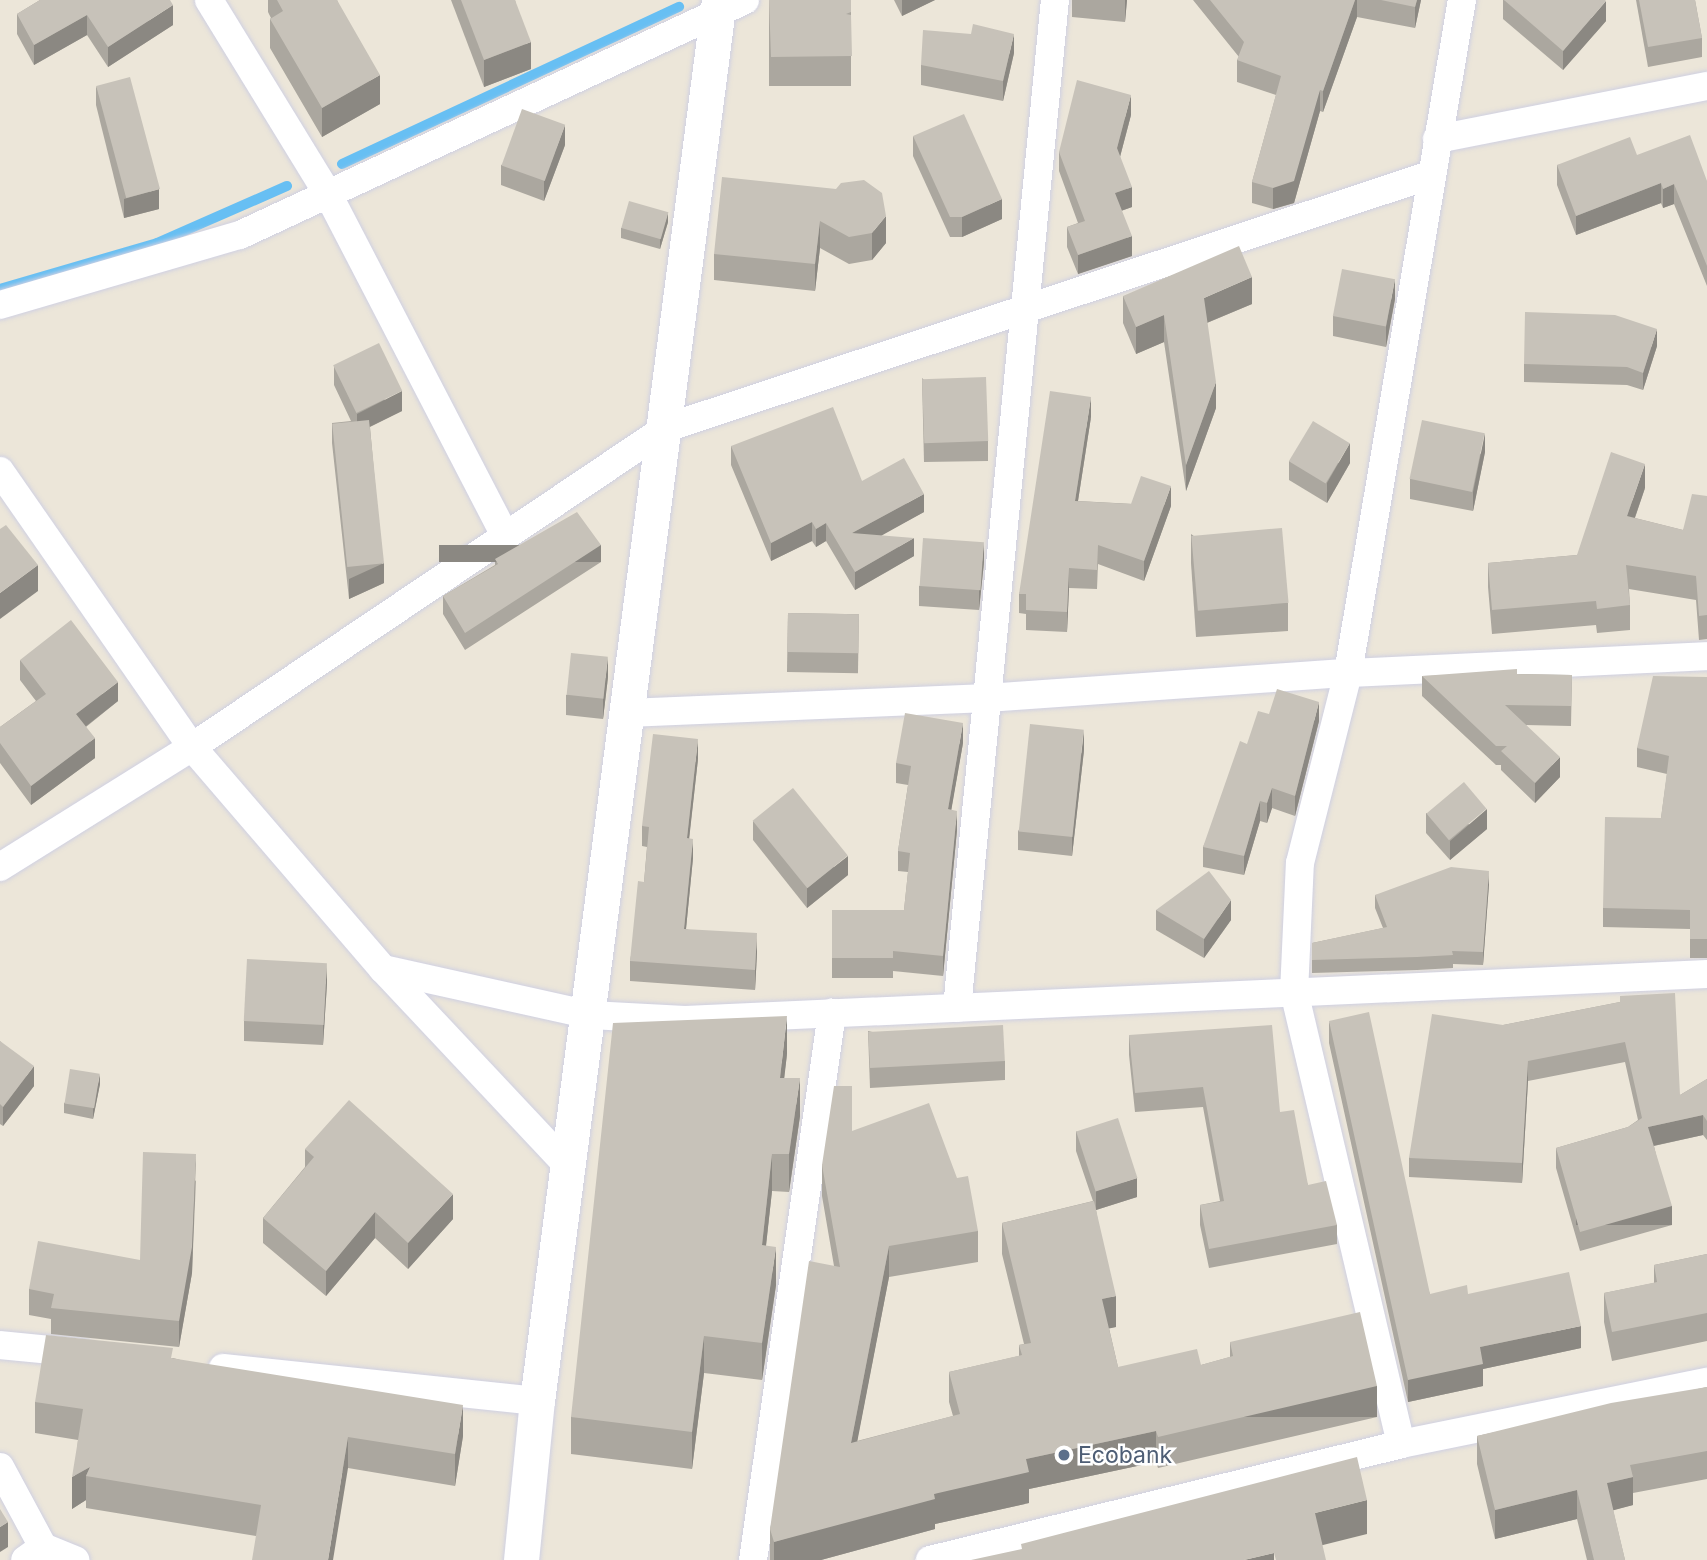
<!DOCTYPE html>
<style>
body{margin:0}
#map{position:relative;width:1707px;height:1560px;overflow:hidden;background:#ece6d9;font-family:Inter,sans-serif}
div>[style]{position:absolute}
.stream>*{height:10px;margin:-5px;padding:0 5px;transform-origin:5px;border-radius:5px;background:#67bff3}
.roads{filter:drop-shadow(0 0 2px #cfd0e2) drop-shadow(0 0 2px #cfd0e2)}
.minor>*{height:28px;margin:-14px;padding:0 14px;transform-origin:14px;border-radius:14px;background:#fff}
.tertiary>*{height:35px;margin:-17.5px;padding:0 17.5px;transform-origin:17.5px;border-radius:17.5px;background:#fff}
.wall>*{inset:0;background:#aba79f;transform-origin:0 0}
.shaded-wall>*{inset:0;background:#8b8882;transform-origin:0 0}
.building>*{inset:0;background:#c7c2b9;transform-origin:0 0}
.dots>*{width:19px;height:19px;translate:-50% -50%;box-sizing:border-box;border:4px solid #fff;border-radius:50%}
span{translate:-50% -50%;white-space:nowrap;text-align:center;line-height:1.15;-webkit-text-stroke:5px #fff;paint-order:stroke}
.service-label{font-size:23px;color:#4e5e75}
.left{translate:0 -50%;text-align:left}
</style>
<div id="map">
<div class="stream">
<div style="left:342px;top:164px;width:372px;rotate:-25deg"></div>
<div style="left:0;top:289px;width:164px;rotate:-16.3deg"></div>
<div style="left:157px;top:243px;width:142px;rotate:-23.7deg"></div>
</div>
<div class="roads">
<div class="minor">
<div style="left:209px;top:0;width:228px;rotate:58.5deg"></div>
<div style="left:328px;top:194px;width:385px;rotate:62.6deg"></div>
<div style="left:1437px;top:139px;width:275px;rotate:-11.1deg"></div>
<div style="left:0;top:305px;width:250px;rotate:-16.3deg"></div>
<div style="left:240px;top:235px;width:557px;rotate:-24.95deg"></div>
<div style="left:0;top:471px;width:336px;rotate:55.2deg"></div>
<div style="left:192px;top:747px;width:293px;rotate:49.3deg"></div>
<div style="left:383px;top:969px;width:212px;rotate:12.5deg"></div>
<div style="left:590px;top:1015px;width:95px;rotate:3deg"></div>
<div style="left:685px;top:1020px;width:1023px;rotate:-2.58deg"></div>
<div style="left:629px;top:713px;width:357px;rotate:-2.4deg"></div>
<div style="left:986px;top:698px;width:363px;rotate:-4deg"></div>
<div style="left:1348px;top:673px;width:359px;rotate:-2.7deg"></div>
<div style="left:0;top:867px;width:226px;rotate:-32deg"></div>
<div style="left:192px;top:747px;width:571px;rotate:-33.94deg"></div>
<div style="left:666px;top:428px;width:805px;rotate:-18.32deg"></div>
<div style="left:383px;top:969px;width:272px;rotate:46.8deg"></div>
<div style="left:957px;top:1008px;width:1013px;rotate:-84.45deg"></div>
<div style="left:0;top:1345px;width:82px;rotate:5.6deg"></div>
<div style="left:223px;top:1368px;width:316px;rotate:6deg"></div>
<div style="left:1401px;top:1444px;width:464px;rotate:-103.3deg"></div>
<div style="left:1294px;top:993px;width:130px;rotate:-87.4deg"></div>
<div style="left:1300px;top:863px;width:196px;rotate:-75.8deg"></div>
<div style="left:1348px;top:673px;width:683px;rotate:-80.39deg"></div>
<div style="left:0;top:1467px;width:91px;rotate:61.7deg"></div>
<div style="left:43px;top:1547px;width:22px;rotate:144deg"></div>
<div style="left:43px;top:1547px;width:35px;rotate:22deg"></div>
<div style="left:753px;top:1560px;width:553px;rotate:-81.78deg"></div>
<div style="left:930px;top:1560px;width:485px;rotate:-13.8deg"></div>
<div style="left:1401px;top:1444px;width:312px;rotate:-11.5deg"></div>
</div>
<div class="tertiary">
<div style="left:521px;top:1560px;width:160px;rotate:-84.3deg"></div>
<div style="left:537px;top:1401px;width:1413px;rotate:-82.6deg"></div>
</div>
</div>
<div class="wall">
<div style="clip-path:polygon(40px 0,173px 25px,108px 67px,87px 35px,34px 65px,17px 34px,17px 14px)"></div>
<div style="clip-path:polygon(268px 0,337px 0,380px 104px,322px 137px,270px 48px,270px 19px,271px 18px,268px 12px)"></div>
<div style="clip-path:polygon(451px 0,515px 0,531px 69px,484px 87px)"></div>
<div style="left:769px;top:0;width:82px;height:86px"></div>
<div style="clip-path:polygon(894px 0,935px 0,902px 16px)"></div>
<div style="clip-path:polygon(1072px 0,1127px 0,1125px 22px,1072px 17px)"></div>
<div style="clip-path:polygon(1193px 0,1421px 0,1415px 28px,1357px 17px,1323px 112px,1320px 111px,1294px 203px,1273px 209px,1252px 203px,1252px 182px,1276px 95px,1237px 82px,1237px 60px,1239px 57px)"></div>
<div style="clip-path:polygon(1503px 0,1504px 0,1606px 21px,1563px 70px,1503px 19px)"></div>
<div style="clip-path:polygon(1636px 0,1695px 0,1702px 38px,1702px 57px,1648px 67px)"></div>
<div style="clip-path:polygon(1014px 53px,1003px 101px,921px 85px,921px 65px)"></div>
<div style="clip-path:polygon(96px 86px,159px 209px,124px 218px,96px 105px)"></div>
<div style="clip-path:polygon(1131px 115px,1120px 157px,1132px 207px,1121px 211px,1132px 256px,1078px 274px,1067px 247px,1067px 227px,1078px 223px,1059px 171px,1059px 152px)"></div>
<div style="clip-path:polygon(913px 136px,1002px 219px,962px 237px,950px 237px,913px 156px)"></div>
<div style="clip-path:polygon(565px 145px,544px 201px,501px 185px,501px 165px)"></div>
<div style="clip-path:polygon(1637px 155px,1707px 181px,1707px 286px,1674px 204px,1663px 208px,1661px 203px,1576px 235px,1557px 185px,1557px 165px)"></div>
<div style="clip-path:polygon(836px 189px,886px 243px,872px 260px,849px 264px,820px 248px,815px 291px,714px 280px,714px 254px)"></div>
<div style="clip-path:polygon(668px 222px,660px 249px,621px 238px,621px 228px)"></div>
<div style="clip-path:polygon(1123px 296px,1252px 304px,1207px 323px,1216px 408px,1186px 491px,1164px 342px,1136px 354px,1123px 323px)"></div>
<div style="clip-path:polygon(1395px 299px,1386px 347px,1333px 336px,1333px 316px)"></div>
<div style="clip-path:polygon(1657px 346px,1643px 390px,1627px 385px,1524px 382px,1524px 364px)"></div>
<div style="clip-path:polygon(334px 366px,402px 411px,370px 427px,384px 583px,349px 599px,332px 443px,332px 423px,351px 421px,334px 385px)"></div>
<div style="clip-path:polygon(922px 378px,988px 441px,988px 461px,924px 462px)"></div>
<div style="clip-path:polygon(1091px 417px,1078px 501px,1171px 506px,1144px 581px,1098px 564px,1097px 589px,1069px 588px,1067px 632px,1026px 630px,1026px 614px,1019px 613px,1019px 594px)"></div>
<div style="clip-path:polygon(731px 446px,862px 481px,924px 512px,881px 535px,914px 556px,855px 590px,826px 541px,816px 547px,812px 541px,771px 561px,731px 465px)"></div>
<div style="clip-path:polygon(1485px 452px,1473px 511px,1410px 499px,1410px 479px)"></div>
<div style="clip-path:polygon(1289px 461px,1350px 463px,1327px 503px,1289px 480px)"></div>
<div style="clip-path:polygon(1645px 488px,1635px 518px,1683px 530px,1707px 496px,1707px 639px,1699px 640px,1696px 600px,1629px 589px,1630px 605px,1630px 630px,1597px 633px,1596px 625px,1492px 634px,1488px 587px,1488px 563px,1577px 555px)"></div>
<div style="clip-path:polygon(1191px 534px,1288px 603px,1288px 631px,1196px 637px,1191px 563px)"></div>
<div style="clip-path:polygon(495px 559px,601px 562px,465px 650px,443px 614px,443px 596px,495px 565px)"></div>
<div style="clip-path:polygon(984px 562px,979px 610px,919px 606px,919px 586px)"></div>
<div style="left:788px;top:613px;width:71px;height:59px;rotate:1deg"></div>
<div style="clip-path:polygon(20px 660px,118px 701px,86px 727px,95px 758px,31px 805px,0 763px,0 727px,36px 701px,20px 680px)"></div>
<div style="clip-path:polygon(1517px 674px,1572px 675px,1571px 726px,1526px 725px,1560px 777px,1535px 803px,1501px 770px,1501px 765px,1496px 765px,1422px 696px,1422px 676px)"></div>
<div style="clip-path:polygon(608px 677px,603px 719px,566px 715px,566px 695px)"></div>
<div style="clip-path:polygon(1707px 677px,1707px 958px,1690px 958px,1690px 929px,1603px 927px,1603px 908px,1661px 818px,1667px 774px,1637px 767px,1637px 748px)"></div>
<div style="clip-path:polygon(1269px 714px,1319px 721px,1295px 816px,1272px 808px,1267px 823px,1260px 821px,1244px 875px,1203px 867px,1203px 847px)"></div>
<div style="clip-path:polygon(963px 743px,951px 810px,957px 830px,943px 976px,893px 971px,893px 978px,832px 978px,832px 910px,904px 910px,908px 872px,898px 871px,898px 851px,908px 785px,896px 783px,896px 763px)"></div>
<div style="clip-path:polygon(1084px 750px,1072px 856px,1018px 850px,1018px 831px)"></div>
<div style="clip-path:polygon(698px 759px,689px 838px,693px 858px,686px 929px,757px 953px,755px 990px,630px 981px,630px 961px,644px 882px,647px 847px,642px 846px,642px 826px)"></div>
<div style="clip-path:polygon(1426px 813px,1487px 829px,1450px 860px,1426px 833px)"></div>
<div style="clip-path:polygon(753px 821px,848px 875px,807px 908px,753px 840px)"></div>
<div style="clip-path:polygon(1489px 884px,1483px 965px,1453px 964px,1453px 968px,1417px 970px,1312px 973px,1312px 943px,1383px 928px,1375px 908px,1375px 895px)"></div>
<div style="clip-path:polygon(1156px 910px,1231px 920px,1204px 958px,1156px 930px)"></div>
<div style="clip-path:polygon(327px 983px,323px 1045px,244px 1041px,244px 1021px)"></div>
<div style="clip-path:polygon(1620px 1002px,1680px 1095px,1707px 1079px,1707px 1140px,1703px 1135px,1654px 1146px,1672px 1225px,1580px 1251px,1556px 1168px,1556px 1148px,1628px 1127px,1638px 1120px,1625px 1062px,1528px 1081px,1522px 1183px,1409px 1177px,1409px 1158px,1503px 1025px)"></div>
<div style="clip-path:polygon(1329px 1021px,1430px 1294px,1468px 1294px,1581px 1348px,1483px 1369px,1483px 1386px,1408px 1402px,1329px 1043px)"></div>
<div style="clip-path:polygon(868px 1031px,1005px 1061px,1005px 1080px,870px 1088px)"></div>
<div style="clip-path:polygon(1129px 1035px,1280px 1112px,1308px 1185px,1337px 1225px,1337px 1244px,1209px 1268px,1200px 1225px,1200px 1205px,1220px 1201px,1203px 1107px,1135px 1112px,1129px 1055px)"></div>
<div style="clip-path:polygon(0 1041px,34px 1086px,3px 1126px,0 1124px)"></div>
<div style="clip-path:polygon(787px 1054px,784px 1078px,800px 1116px,789px 1192px,772px 1191px,766px 1245px,776px 1285px,762px 1380px,704px 1373px,692px 1469px,571px 1454px,571px 1417px)"></div>
<div style="clip-path:polygon(100px 1084px,93px 1119px,64px 1113px,64px 1103px)"></div>
<div style="clip-path:polygon(852px 1131px,978px 1231px,978px 1262px,889px 1277px,857px 1441px,953px 1416px,949px 1402px,949px 1372px,1019px 1356px,1019px 1345px,1024px 1344px,1002px 1254px,1002px 1223px,1093px 1201px,1076px 1151px,1076px 1131px,1137px 1197px,1096px 1210px,1116px 1327px,1109px 1328px,1118px 1367px,1201px 1365px,1230px 1357px,1230px 1342px,1377px 1417px,1158px 1468px,1156px 1462px,1029px 1489px,1029px 1503px,935px 1524px,935px 1529px,821px 1560px,770px 1560px,770px 1529px,834px 1266px,822px 1196px,822px 1165px)"></div>
<div style="clip-path:polygon(305px 1149px,453px 1219px,408px 1269px,375px 1238px,326px 1296px,263px 1243px,263px 1218px,305px 1167px)"></div>
<div style="clip-path:polygon(196px 1180px,192px 1273px,179px 1347px,51px 1334px,51px 1319px,29px 1315px,29px 1289px,140px 1260px)"></div>
<div style="clip-path:polygon(1707px 1254px,1707px 1341px,1612px 1361px,1604px 1322px,1604px 1293px,1654px 1283px,1654px 1265px)"></div>
<div style="clip-path:polygon(173px 1358px,463px 1436px,455px 1486px,348px 1468px,256px 1536px,86px 1508px,86px 1500px,72px 1509px,78px 1440px,35px 1433px,35px 1402px)"></div>
<div style="clip-path:polygon(1707px 1387px,1707px 1479px,1633px 1493px,1633px 1505px,1613px 1510px,1625px 1560px,1587px 1560px,1577px 1519px,1495px 1539px,1477px 1464px,1477px 1436px)"></div>
</div>
<div class="shaded-wall">
<div style="clip-path:polygon(902px 0,935px 0,902px 16px)"></div>
<div style="clip-path:polygon(1125px 0,1127px 0,1125px 22px)"></div>
<div style="clip-path:polygon(1355px 0,1357px 0,1357px 17px,1323px 112px,1323px 91px)"></div>
<div style="clip-path:polygon(1417px 0,1421px 0,1415px 28px,1415px 7px)"></div>
<div style="clip-path:polygon(1606px 1px,1606px 21px,1563px 70px,1563px 51px)"></div>
<div style="clip-path:polygon(173px 5px,173px 25px,108px 67px,108px 47px)"></div>
<div style="clip-path:polygon(87px 15px,87px 35px,34px 65px,34px 45px)"></div>
<div style="clip-path:polygon(1014px 34px,1014px 53px,1003px 101px,1003px 81px)"></div>
<div style="clip-path:polygon(531px 42px,531px 69px,484px 87px,484px 60px)"></div>
<div style="clip-path:polygon(380px 75px,380px 104px,322px 137px,322px 108px)"></div>
<div style="clip-path:polygon(1320px 90px,1320px 111px,1294px 203px,1273px 209px,1273px 188px)"></div>
<div style="clip-path:polygon(1131px 95px,1131px 115px,1117px 168px,1117px 148px)"></div>
<div style="clip-path:polygon(565px 125px,565px 145px,544px 201px,544px 181px)"></div>
<div style="clip-path:polygon(1661px 183px,1661px 203px,1576px 235px,1576px 216px)"></div>
<div style="clip-path:polygon(1674px 184px,1674px 204px,1663px 208px,1663px 189px)"></div>
<div style="clip-path:polygon(1132px 187px,1132px 207px,1115px 213px,1115px 193px)"></div>
<div style="clip-path:polygon(159px 189px,159px 209px,124px 218px,124px 199px)"></div>
<div style="clip-path:polygon(1002px 199px,1002px 219px,962px 237px,962px 217px)"></div>
<div style="clip-path:polygon(668px 212px,668px 222px,660px 249px,660px 239px)"></div>
<div style="clip-path:polygon(886px 216px,886px 243px,872px 260px,872px 233px)"></div>
<div style="clip-path:polygon(820px 221px,820px 248px,815px 291px,815px 264px)"></div>
<div style="clip-path:polygon(1132px 236px,1132px 256px,1078px 274px,1078px 255px)"></div>
<div style="clip-path:polygon(1252px 277px,1252px 304px,1204px 324px,1204px 298px)"></div>
<div style="clip-path:polygon(1395px 279px,1395px 299px,1386px 347px,1386px 327px)"></div>
<div style="clip-path:polygon(1164px 315px,1164px 342px,1136px 354px,1136px 327px)"></div>
<div style="clip-path:polygon(1657px 329px,1657px 346px,1643px 390px,1643px 373px)"></div>
<div style="clip-path:polygon(1216px 382px,1216px 408px,1186px 491px,1186px 465px)"></div>
<div style="clip-path:polygon(402px 391px,402px 411px,357px 433px,357px 414px)"></div>
<div style="clip-path:polygon(1091px 397px,1091px 417px,1075px 520px,1075px 501px)"></div>
<div style="clip-path:polygon(1485px 433px,1485px 452px,1473px 511px,1473px 492px)"></div>
<div style="clip-path:polygon(1350px 443px,1350px 463px,1327px 503px,1327px 483px)"></div>
<div style="clip-path:polygon(1645px 464px,1645px 488px,1627px 540px,1627px 516px)"></div>
<div style="clip-path:polygon(1171px 486px,1171px 506px,1144px 581px,1144px 561px)"></div>
<div style="clip-path:polygon(924px 494px,924px 512px,852px 552px,852px 533px)"></div>
<div style="clip-path:polygon(812px 522px,812px 541px,771px 561px,771px 543px)"></div>
<div style="clip-path:polygon(826px 523px,826px 541px,816px 547px,816px 529px)"></div>
<div style="clip-path:polygon(914px 538px,914px 556px,855px 590px,855px 572px)"></div>
<div style="clip-path:polygon(984px 542px,984px 562px,979px 610px,979px 591px)"></div>
<div style="left:601px;top:545px;width:17px;height:162px;rotate:90deg"></div>
<div style="clip-path:polygon(384px 563px,384px 583px,349px 599px,349px 579px)"></div>
<div style="clip-path:polygon(38px 565px,38px 591px,0 619px,0 593px)"></div>
<div style="clip-path:polygon(1069px 568px,1069px 588px,1067px 632px,1067px 612px)"></div>
<div style="clip-path:polygon(608px 657px,608px 677px,603px 719px,603px 699px)"></div>
<div style="clip-path:polygon(118px 682px,118px 701px,76px 734px,76px 714px)"></div>
<div style="clip-path:polygon(1319px 702px,1319px 721px,1295px 816px,1295px 796px)"></div>
<div style="clip-path:polygon(963px 723px,963px 743px,948px 829px,948px 809px)"></div>
<div style="clip-path:polygon(1084px 730px,1084px 750px,1072px 856px,1072px 837px)"></div>
<div style="clip-path:polygon(95px 738px,95px 758px,31px 805px,31px 786px)"></div>
<div style="clip-path:polygon(698px 739px,698px 759px,687px 858px,687px 838px)"></div>
<div style="clip-path:polygon(1560px 757px,1560px 777px,1535px 803px,1535px 783px)"></div>
<div style="clip-path:polygon(1272px 788px,1272px 808px,1267px 823px,1267px 803px)"></div>
<div style="clip-path:polygon(1260px 801px,1260px 821px,1244px 875px,1244px 856px)"></div>
<div style="clip-path:polygon(1487px 809px,1487px 829px,1450px 860px,1450px 841px)"></div>
<div style="clip-path:polygon(957px 811px,957px 830px,943px 976px,943px 956px)"></div>
<div style="clip-path:polygon(693px 839px,693px 858px,684px 949px,684px 929px)"></div>
<div style="clip-path:polygon(848px 856px,848px 875px,807px 908px,807px 888px)"></div>
<div style="clip-path:polygon(1489px 871px,1489px 884px,1483px 965px,1483px 952px)"></div>
<div style="clip-path:polygon(1231px 900px,1231px 920px,1204px 958px,1204px 939px)"></div>
<div style="clip-path:polygon(757px 933px,757px 953px,755px 990px,755px 970px)"></div>
<div style="clip-path:polygon(327px 963px,327px 983px,323px 1045px,323px 1025px)"></div>
<div style="clip-path:polygon(787px 1016px,787px 1054px,780px 1115px,780px 1078px)"></div>
<div style="clip-path:polygon(1528px 1061px,1528px 1081px,1522px 1183px,1522px 1163px)"></div>
<div style="clip-path:polygon(34px 1066px,34px 1086px,3px 1126px,3px 1107px)"></div>
<div style="clip-path:polygon(100px 1074px,100px 1084px,93px 1119px,93px 1109px)"></div>
<div style="clip-path:polygon(800px 1078px,800px 1116px,789px 1192px,789px 1154px)"></div>
<div style="clip-path:polygon(1703px 1115px,1703px 1135px,1648px 1147px,1648px 1127px)"></div>
<div style="clip-path:polygon(196px 1154px,192px 1273px,179px 1347px,179px 1321px)"></div>
<div style="clip-path:polygon(772px 1154px,772px 1191px,762px 1282px,762px 1245px)"></div>
<div style="clip-path:polygon(1137px 1178px,1137px 1197px,1096px 1210px,1096px 1191px)"></div>
<div style="clip-path:polygon(453px 1194px,453px 1219px,408px 1269px,408px 1243px)"></div>
<div style="left:1672px;top:1206px;width:19px;height:96px;rotate:90deg"></div>
<div style="clip-path:polygon(375px 1212px,375px 1238px,326px 1296px,326px 1271px)"></div>
<div style="clip-path:polygon(889px 1246px,889px 1277px,851px 1474px,851px 1443px)"></div>
<div style="clip-path:polygon(776px 1247px,776px 1285px,762px 1380px,762px 1343px)"></div>
<div style="clip-path:polygon(1116px 1296px,1116px 1327px,1102px 1330px,1102px 1299px)"></div>
<div style="clip-path:polygon(1581px 1326px,1581px 1348px,1483px 1369px,1483px 1386px,1408px 1402px,1408px 1380px,1480px 1347px)"></div>
<div style="clip-path:polygon(704px 1336px,704px 1373px,692px 1469px,692px 1432px)"></div>
<div style="left:1377px;top:1386px;width:31px;height:225px;rotate:90deg"></div>
<div style="clip-path:polygon(463px 1405px,463px 1436px,455px 1486px,455px 1454px)"></div>
<div style="clip-path:polygon(1156px 1431px,1156px 1462px,1029px 1489px,1029px 1503px,935px 1524px,935px 1529px,821px 1560px,774px 1560px,774px 1542px,934px 1494px,1026px 1459px)"></div>
<div style="clip-path:polygon(348px 1437px,348px 1468px,333px 1560px,328px 1560px)"></div>
<div style="clip-path:polygon(90px 1467px,86px 1476px,86px 1500px,72px 1509px,72px 1477px)"></div>
<div style="clip-path:polygon(1633px 1477px,1633px 1505px,1607px 1512px,1607px 1483px)"></div>
<div style="clip-path:polygon(1577px 1490px,1577px 1519px,1495px 1539px,1495px 1510px)"></div>
<div style="clip-path:polygon(1367px 1500px,1367px 1534px,1315px 1547px,1315px 1513px)"></div>
<div style="clip-path:polygon(8px 1522px,8px 1547px,0 1552px,0 1527px)"></div>
<div style="clip-path:polygon(1274px 1553px,1274px 1560px,1244px 1560px)"></div>
</div>
<div class="building">
<div style="clip-path:polygon(40px 0,170px 0,173px 5px,108px 47px,87px 15px,34px 45px,17px 14px)"></div>
<div style="clip-path:polygon(277px 0,337px 0,380px 75px,322px 108px,270px 19px,283px 11px)"></div>
<div style="clip-path:polygon(461px 0,515px 0,531px 42px,484px 60px)"></div>
<div style="clip-path:polygon(769px 0,851px 0,851px 12px,846px 14px,851px 15px,852px 56px,771px 57px)"></div>
<div style="clip-path:polygon(1210px 0,1355px 0,1323px 91px,1320px 90px,1294px 181px,1273px 188px,1252px 182px,1281px 76px,1237px 60px,1244px 42px)"></div>
<div style="clip-path:polygon(1381px 0,1417px 0,1415px 7px)"></div>
<div style="clip-path:polygon(1504px 0,1605px 0,1606px 1px,1563px 51px)"></div>
<div style="clip-path:polygon(1639px 0,1695px 0,1702px 38px,1648px 47px)"></div>
<div style="clip-path:polygon(973px 24px,1014px 34px,1003px 81px,921px 65px,923px 30px,971px 34px)"></div>
<div style="left:130px;top:77px;width:116px;height:35px;rotate:75deg"></div>
<div style="clip-path:polygon(1077px 80px,1131px 95px,1117px 148px,1132px 187px,1115px 193px,1132px 236px,1078px 255px,1067px 227px,1085px 221px,1059px 152px)"></div>
<div style="left:522px;top:109px;width:46px;height:60px;rotate:20deg"></div>
<div style="clip-path:polygon(964px 114px,1002px 199px,962px 217px,950px 217px,913px 136px)"></div>
<div style="clip-path:polygon(1690px 135px,1707px 181px,1707px 266px,1674px 184px,1663px 189px,1661px 183px,1576px 216px,1557px 165px,1630px 137px,1637px 155px)"></div>
<div style="clip-path:polygon(722px 177px,836px 189px,841px 183px,864px 180px,882px 193px,886px 216px,872px 233px,849px 237px,820px 221px,815px 264px,714px 254px)"></div>
<div style="left:629px;top:201px;width:41px;height:28px;rotate:16deg"></div>
<div style="clip-path:polygon(1239px 246px,1252px 277px,1204px 298px,1216px 382px,1186px 465px,1164px 315px,1136px 327px,1123px 296px)"></div>
<div style="left:1342px;top:269px;width:54px;height:48px;rotate:11deg"></div>
<div style="clip-path:polygon(1525px 312px,1615px 315px,1657px 329px,1643px 373px,1627px 367px,1524px 364px)"></div>
<div style="left:379px;top:343px;width:53px;height:51px;rotate:64deg"></div>
<div style="left:986px;top:377px;width:64px;height:64px;rotate:88deg"></div>
<div style="clip-path:polygon(1050px 391px,1091px 397px,1075px 501px,1131px 504px,1141px 476px,1171px 486px,1144px 561px,1098px 545px,1097px 570px,1069px 568px,1067px 612px,1026px 610px,1026px 594px,1019px 594px)"></div>
<div style="clip-path:polygon(833px 407px,862px 481px,904px 458px,924px 494px,852px 533px,914px 538px,855px 572px,826px 523px,816px 529px,812px 522px,771px 543px,731px 446px)"></div>
<div style="left:369px;top:420px;width:144px;height:37px;rotate:84deg"></div>
<div style="left:1422px;top:420px;width:64px;height:60px;rotate:12deg"></div>
<div style="left:1313px;top:421px;width:43px;height:47px;rotate:31deg"></div>
<div style="clip-path:polygon(1611px 452px,1645px 464px,1627px 516px,1683px 530px,1692px 494px,1707px 496px,1707px 615px,1699px 616px,1696px 576px,1626px 565px,1630px 605px,1597px 609px,1596px 601px,1492px 610px,1488px 563px,1577px 555px)"></div>
<div style="clip-path:polygon(577px 512px,601px 545px,465px 633px,443px 596px,498px 564px,495px 559px)"></div>
<div style="clip-path:polygon(6px 525px,38px 565px,0 593px,0 529px)"></div>
<div style="left:1282px;top:528px;width:75px;height:91px;rotate:85deg"></div>
<div style="left:923px;top:538px;width:61px;height:48px;rotate:4deg"></div>
<div style="left:788px;top:613px;width:71px;height:39px;rotate:1deg"></div>
<div style="clip-path:polygon(71px 620px,118px 682px,76px 714px,95px 738px,31px 786px,0 743px,0 727px,46px 694px,20px 660px)"></div>
<div style="left:571px;top:653px;width:37px;height:42px;rotate:6deg"></div>
<div style="clip-path:polygon(1517px 669px,1517px 674px,1572px 675px,1571px 706px,1505px 705px,1560px 757px,1535px 783px,1501px 751px,1507px 746px,1496px 746px,1422px 676px)"></div>
<div style="clip-path:polygon(1653px 676px,1707px 677px,1707px 939px,1690px 939px,1690px 910px,1603px 908px,1605px 817px,1661px 818px,1669px 756px,1637px 748px)"></div>
<div style="clip-path:polygon(1277px 689px,1319px 702px,1295px 796px,1272px 788px,1267px 803px,1260px 801px,1244px 856px,1203px 847px,1240px 741px,1247px 744px,1258px 711px,1269px 714px)"></div>
<div style="clip-path:polygon(905px 713px,963px 723px,948px 809px,957px 811px,943px 956px,893px 951px,893px 958px,832px 958px,832px 910px,904px 910px,910px 853px,898px 851px,911px 766px,896px 763px)"></div>
<div style="left:1030px;top:724px;width:54px;height:108px;rotate:6deg"></div>
<div style="clip-path:polygon(653px 734px,698px 739px,687px 838px,693px 839px,684px 929px,757px 933px,755px 970px,630px 961px,638px 881px,644px 882px,649px 827px,642px 826px)"></div>
<div style="left:1464px;top:782px;width:35px;height:49px;rotate:50deg"></div>
<div style="left:793px;top:788px;width:87px;height:52px;rotate:51deg"></div>
<div style="clip-path:polygon(1451px 867px,1489px 871px,1483px 952px,1452px 951px,1453px 955px,1417px 957px,1312px 960px,1312px 943px,1387px 927px,1375px 895px)"></div>
<div style="clip-path:polygon(1209px 871px,1231px 900px,1204px 939px,1156px 910px)"></div>
<div style="left:247px;top:959px;width:80px;height:62px;rotate:3deg"></div>
<div style="clip-path:polygon(1675px 993px,1680px 1095px,1707px 1079px,1707px 1121px,1703px 1115px,1648px 1127px,1672px 1206px,1580px 1232px,1556px 1148px,1628px 1127px,1642px 1118px,1625px 1042px,1528px 1061px,1522px 1163px,1409px 1158px,1432px 1014px,1503px 1025px,1620px 1002px,1620px 996px)"></div>
<div style="clip-path:polygon(1369px 1012px,1430px 1294px,1467px 1285px,1468px 1294px,1569px 1272px,1581px 1326px,1480px 1347px,1483px 1364px,1408px 1380px,1329px 1021px)"></div>
<div style="clip-path:polygon(787px 1016px,780px 1078px,800px 1078px,789px 1154px,772px 1154px,762px 1245px,776px 1247px,762px 1343px,704px 1336px,692px 1432px,571px 1417px,613px 1023px)"></div>
<div style="left:1003px;top:1025px;width:36px;height:135px;rotate:87deg"></div>
<div style="clip-path:polygon(1272px 1025px,1280px 1112px,1294px 1110px,1308px 1185px,1326px 1181px,1337px 1225px,1209px 1249px,1200px 1205px,1224px 1201px,1203px 1087px,1135px 1093px,1129px 1035px)"></div>
<div style="clip-path:polygon(0 1041px,34px 1066px,3px 1107px,0 1104px)"></div>
<div style="left:70px;top:1069px;width:30px;height:35px;rotate:9deg"></div>
<div style="clip-path:polygon(834px 1086px,852px 1086px,852px 1131px,929px 1103px,957px 1178px,968px 1176px,978px 1231px,889px 1246px,851px 1443px,960px 1414px,949px 1372px,1022px 1355px,1019px 1345px,1031px 1343px,1002px 1223px,1094px 1201px,1116px 1296px,1102px 1299px,1118px 1367px,1197px 1349px,1201px 1365px,1233px 1356px,1230px 1342px,1360px 1312px,1377px 1386px,1158px 1437px,1156px 1431px,1026px 1459px,1029px 1472px,934px 1494px,935px 1499px,774px 1542px,770px 1529px,809px 1261px,840px 1267px,822px 1165px)"></div>
<div style="clip-path:polygon(349px 1100px,453px 1194px,408px 1243px,375px 1212px,326px 1271px,263px 1218px,314px 1157px,305px 1149px)"></div>
<div style="left:1118px;top:1118px;width:63px;height:44px;rotate:72deg"></div>
<div style="clip-path:polygon(143px 1152px,196px 1154px,192px 1247px,179px 1321px,51px 1308px,54px 1294px,29px 1289px,38px 1241px,140px 1260px)"></div>
<div style="clip-path:polygon(1707px 1254px,1707px 1313px,1612px 1332px,1604px 1293px,1657px 1282px,1654px 1265px)"></div>
<div style="clip-path:polygon(46px 1335px,173px 1348px,171px 1358px,463px 1405px,455px 1454px,348px 1437px,328px 1560px,252px 1560px,261px 1505px,86px 1476px,90px 1467px,72px 1477px,83px 1409px,35px 1402px)"></div>
<div style="clip-path:polygon(1707px 1387px,1707px 1451px,1630px 1465px,1633px 1477px,1607px 1483px,1625px 1560px,1594px 1560px,1577px 1490px,1495px 1510px,1477px 1436px,1611px 1403px)"></div>
<div style="clip-path:polygon(1357px 1457px,1367px 1500px,1315px 1513px,1326px 1560px,1276px 1560px,1274px 1553px,1244px 1560px,971px 1560px,1022px 1549px,1021px 1544px)"></div>
<div style="clip-path:polygon(0 1509px,8px 1522px,0 1527px)"></div>
</div>
<div class="dots">
<div style="left:1064px;top:1455px;background:#5c6f8a"></div>
</div>
<div class="service-label">
<span class="left" style="left:1078px;top:1455px">Ecobank</span>
</div>
</div>
